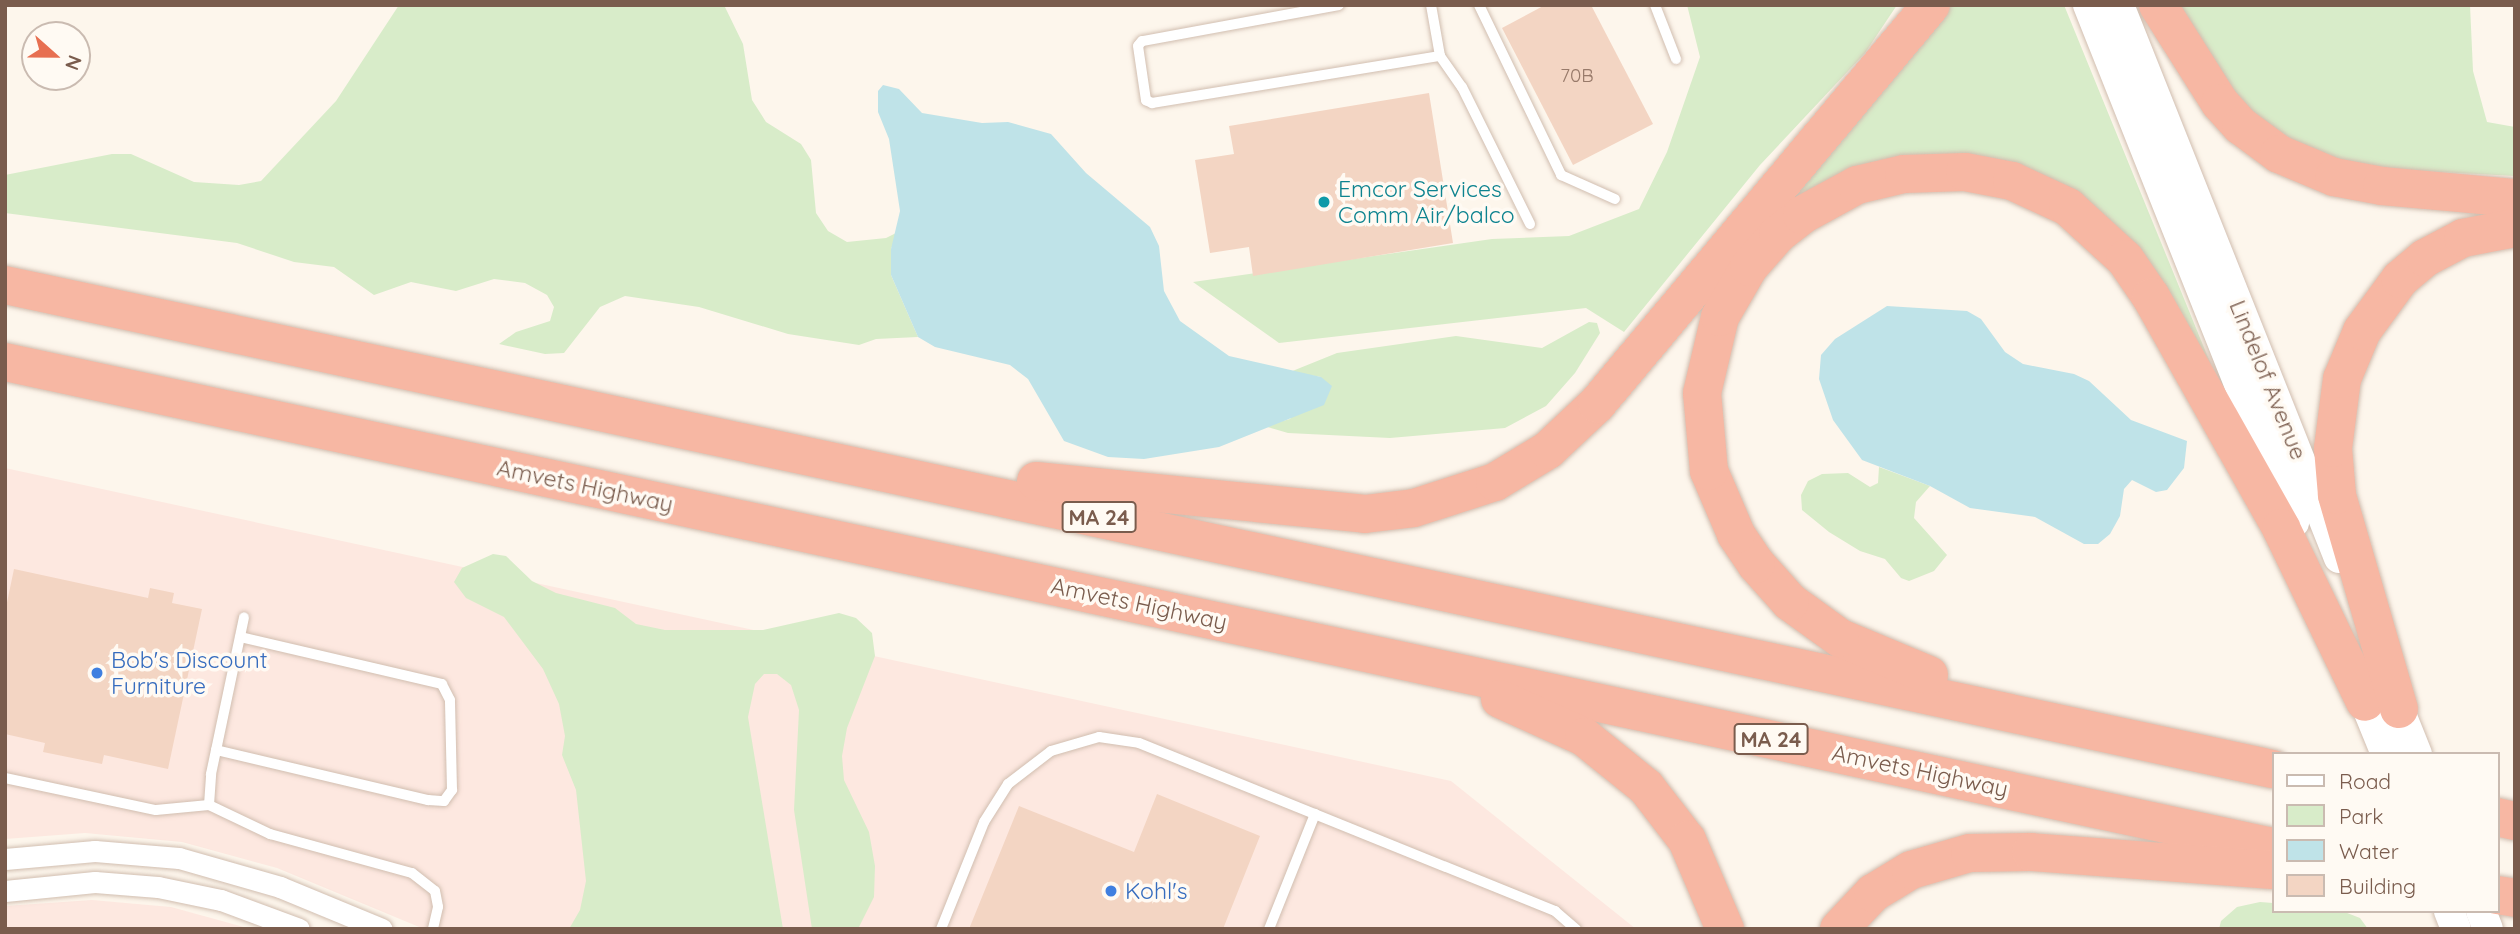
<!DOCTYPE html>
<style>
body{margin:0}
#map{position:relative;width:2520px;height:934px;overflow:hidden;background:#fdf6ec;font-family:Quicksand,sans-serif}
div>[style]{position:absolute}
.commercial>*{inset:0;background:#fde8e0}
.green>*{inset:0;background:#d8ecc9}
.water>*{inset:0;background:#bfe3e8}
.building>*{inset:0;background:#f3d5c3}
.roads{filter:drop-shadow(0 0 2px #d1beb0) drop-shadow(0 0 2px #d1beb0)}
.lane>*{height:10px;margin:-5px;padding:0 5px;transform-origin:5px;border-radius:5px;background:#fff}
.street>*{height:21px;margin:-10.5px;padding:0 10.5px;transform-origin:10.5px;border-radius:10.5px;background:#fff}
.secondary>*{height:30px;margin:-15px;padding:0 15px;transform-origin:15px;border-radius:15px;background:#fff}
.highway>*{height:38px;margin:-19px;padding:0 19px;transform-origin:19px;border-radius:19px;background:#f7b7a3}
.dots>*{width:19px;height:19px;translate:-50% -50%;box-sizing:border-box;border:4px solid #fffaf3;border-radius:50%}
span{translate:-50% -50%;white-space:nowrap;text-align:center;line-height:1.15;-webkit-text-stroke:7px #fffaf3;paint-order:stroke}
.number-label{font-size:19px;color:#987a6a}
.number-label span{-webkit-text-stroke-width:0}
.shield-label span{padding:2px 5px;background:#fffaf3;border:2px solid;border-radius:5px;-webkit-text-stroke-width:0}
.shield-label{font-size:21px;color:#7a5c4d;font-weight:700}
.culture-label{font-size:23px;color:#0d838f}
.left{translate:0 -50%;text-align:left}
.street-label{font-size:23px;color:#7a5c4d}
.shop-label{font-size:23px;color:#366cbe}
.frame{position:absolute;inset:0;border:7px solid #7a5c4d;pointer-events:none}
.legend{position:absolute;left:2272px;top:752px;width:228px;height:161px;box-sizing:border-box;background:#fffaf3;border:2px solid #cabbb1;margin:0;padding:9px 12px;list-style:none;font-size:21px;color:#7a5c4d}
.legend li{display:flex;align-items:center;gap:14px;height:35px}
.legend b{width:35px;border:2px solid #cabbb1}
.north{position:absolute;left:21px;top:21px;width:70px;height:70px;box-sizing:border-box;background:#fffaf3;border:2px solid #cabbb1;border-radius:50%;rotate:111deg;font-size:19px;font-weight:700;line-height:28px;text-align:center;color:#7a5c4d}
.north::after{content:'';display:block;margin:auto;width:24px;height:32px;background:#e76f51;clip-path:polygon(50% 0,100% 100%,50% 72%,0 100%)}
</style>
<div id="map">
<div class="commercial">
<div style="clip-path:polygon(5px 468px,1451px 781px,1636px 929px,424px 929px,277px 868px,182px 842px,85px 833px,5px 839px)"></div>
<div style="clip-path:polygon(92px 900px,171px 907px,251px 929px,5px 929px,5px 906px)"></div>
</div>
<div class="green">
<div style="clip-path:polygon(399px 5px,724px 5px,743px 44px,752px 100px,766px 122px,801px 144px,811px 160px,816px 213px,828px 231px,847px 242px,886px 238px,898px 232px,891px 249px,891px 275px,918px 337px,876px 339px,859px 345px,788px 334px,699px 307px,625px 296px,600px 307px,564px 353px,545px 354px,499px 344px,516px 332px,550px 321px,554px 307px,547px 295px,525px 283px,494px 279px,456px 291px,411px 282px,374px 295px,334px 267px,294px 262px,237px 243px,5px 213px,5px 175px,112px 154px,131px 154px,194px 182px,239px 185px,261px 181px,336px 101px)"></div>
<div style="clip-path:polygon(1687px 5px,1897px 5px,1865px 53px,1760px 165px,1624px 332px,1586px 308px,1279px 343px,1193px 282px,1492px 239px,1569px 236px,1639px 209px,1667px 152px,1700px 57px)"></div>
<div style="clip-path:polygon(1949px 5px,2064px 5px,2216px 377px,2033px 173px,1778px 208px)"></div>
<div style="clip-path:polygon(2175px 5px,2470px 5px,2473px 71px,2487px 122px,2515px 127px,2515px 176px,2364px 168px,2319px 157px,2244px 108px)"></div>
<div style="clip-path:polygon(1589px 322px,1597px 323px,1600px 333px,1575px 373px,1546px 406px,1505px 428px,1390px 438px,1288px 433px,1264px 426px,1290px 419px,1321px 377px,1290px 372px,1337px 353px,1456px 336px,1542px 348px)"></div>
<div style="clip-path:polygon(1879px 467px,1930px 486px,1916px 502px,1914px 518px,1947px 555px,1934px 571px,1909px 581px,1901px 578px,1885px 559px,1860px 551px,1829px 532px,1802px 510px,1801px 495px,1808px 481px,1822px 474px,1848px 473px,1870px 487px,1878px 483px)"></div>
<div style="clip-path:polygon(493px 554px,506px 556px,532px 581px,556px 593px,615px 608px,636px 624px,665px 630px,763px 630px,839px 613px,856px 618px,872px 633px,875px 656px,847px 728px,842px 756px,844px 780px,869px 832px,875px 866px,874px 897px,858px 929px,812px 929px,794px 810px,799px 710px,791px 685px,777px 674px,764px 674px,755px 684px,748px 717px,783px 929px,569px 929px,580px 910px,586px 881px,576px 790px,562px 755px,565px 736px,559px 704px,543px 669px,504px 617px,466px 598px,454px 582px,462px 568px)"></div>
<div style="clip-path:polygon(2260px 902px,2273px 903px,2273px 911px,2342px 911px,2360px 918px,2368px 929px,2219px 929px,2221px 921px,2237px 907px)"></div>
</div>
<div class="water">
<div style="clip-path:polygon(883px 85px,899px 89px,922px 113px,982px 123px,1008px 122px,1051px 134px,1086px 173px,1150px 227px,1159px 246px,1164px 291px,1180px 321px,1229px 356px,1321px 377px,1332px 386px,1324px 405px,1219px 447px,1144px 459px,1108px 457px,1064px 441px,1028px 379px,1010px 365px,935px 347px,918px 337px,891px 275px,891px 249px,900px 211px,889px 139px,878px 112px,878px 91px)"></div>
<div style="clip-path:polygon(1887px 306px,1967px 311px,1981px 319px,2005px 352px,2023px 364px,2074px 374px,2089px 381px,2131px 420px,2187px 441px,2184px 468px,2167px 490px,2156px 492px,2132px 480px,2124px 489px,2120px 516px,2110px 534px,2098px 544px,2084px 544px,2035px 517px,1970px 508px,1930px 486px,1862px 460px,1833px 420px,1819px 379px,1821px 355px,1835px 339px)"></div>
</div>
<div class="building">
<div style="clip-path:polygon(1545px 5px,1591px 5px,1653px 124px,1573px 165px,1502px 28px)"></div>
<div style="clip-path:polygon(1429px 93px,1453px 243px,1253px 276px,1249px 247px,1210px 253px,1195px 160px,1234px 154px,1229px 126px)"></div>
<div style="clip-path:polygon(14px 569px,148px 598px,150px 588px,174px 593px,172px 603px,202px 609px,168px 769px,104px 755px,102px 764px,43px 752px,45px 743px,5px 734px,5px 612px)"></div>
<div style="clip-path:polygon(1157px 794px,1260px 836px,1223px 929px,969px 929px,1019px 806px,1134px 852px)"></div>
</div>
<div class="roads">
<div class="lane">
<div style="left:1339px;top:5px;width:200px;rotate:169.6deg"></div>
<div style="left:1142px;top:41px;width:6px;rotate:129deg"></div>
<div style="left:1138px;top:46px;width:55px;rotate:81.6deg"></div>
<div style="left:1146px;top:100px;width:7px;rotate:27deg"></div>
<div style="left:1152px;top:103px;width:292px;rotate:-9.3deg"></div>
<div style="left:1431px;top:5px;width:52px;rotate:80deg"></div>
<div style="left:1440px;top:56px;width:38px;rotate:55deg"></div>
<div style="left:1462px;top:87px;width:153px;rotate:63.6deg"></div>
<div style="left:1479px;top:5px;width:189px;rotate:64.2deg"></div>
<div style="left:1561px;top:175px;width:59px;rotate:24deg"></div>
<div style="left:1655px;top:5px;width:58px;rotate:68.7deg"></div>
<div style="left:216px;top:750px;width:218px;rotate:13.3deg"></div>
<div style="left:428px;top:800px;width:16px;rotate:4deg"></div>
<div style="left:444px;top:801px;width:14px;rotate:-54deg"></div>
<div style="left:452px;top:790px;width:90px;rotate:-91.3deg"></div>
<div style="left:450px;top:700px;width:18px;rotate:-117deg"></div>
<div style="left:442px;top:684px;width:207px;rotate:-166.9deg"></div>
<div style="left:5px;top:778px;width:154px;rotate:12deg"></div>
<div style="left:156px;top:810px;width:53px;rotate:-5.4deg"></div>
<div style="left:209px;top:805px;width:68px;rotate:25.4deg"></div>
<div style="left:270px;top:834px;width:147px;rotate:15.4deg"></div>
<div style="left:412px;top:873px;width:29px;rotate:38deg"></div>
<div style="left:435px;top:891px;width:16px;rotate:79deg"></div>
<div style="left:438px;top:907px;width:23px;rotate:103deg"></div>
<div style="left:209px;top:805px;width:31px;rotate:-86deg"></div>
<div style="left:211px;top:774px;width:160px;rotate:-78.1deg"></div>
<div style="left:941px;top:929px;width:115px;rotate:-68.1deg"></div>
<div style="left:984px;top:822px;width:45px;rotate:-57.7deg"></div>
<div style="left:1008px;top:784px;width:54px;rotate:-37.5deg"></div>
<div style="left:1051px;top:751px;width:50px;rotate:-16.3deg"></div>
<div style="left:1099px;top:737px;width:40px;rotate:8.5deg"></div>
<div style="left:1139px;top:743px;width:449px;rotate:22deg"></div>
<div style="left:1555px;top:911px;width:28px;rotate:41deg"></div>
<div style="left:1269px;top:929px;width:124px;rotate:-68.2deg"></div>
</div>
<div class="street">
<div style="left:5px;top:859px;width:90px;rotate:-5.1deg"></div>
<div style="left:95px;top:851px;width:84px;rotate:4.8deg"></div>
<div style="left:179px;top:858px;width:105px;rotate:16deg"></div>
<div style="left:280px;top:887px;width:110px;rotate:22.4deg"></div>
<div style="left:5px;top:891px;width:90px;rotate:-5.7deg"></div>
<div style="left:95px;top:882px;width:63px;rotate:4.5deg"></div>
<div style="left:158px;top:887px;width:64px;rotate:11.7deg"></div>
<div style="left:221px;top:900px;width:83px;rotate:20.4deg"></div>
</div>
<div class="secondary">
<div style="left:2088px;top:5px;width:557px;rotate:68.28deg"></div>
<div style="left:2119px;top:5px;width:595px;rotate:68.31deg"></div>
<div style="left:2357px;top:683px;width:77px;rotate:67.8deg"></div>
<div style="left:2391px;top:689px;width:70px;rotate:68.2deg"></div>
<div style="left:2449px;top:911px;width:19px;rotate:69deg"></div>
<div style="left:2481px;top:911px;width:19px;rotate:69deg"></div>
</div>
<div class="highway">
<div style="left:2158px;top:5px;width:116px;rotate:57.7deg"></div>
<div style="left:2220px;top:103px;width:31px;rotate:48deg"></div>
<div style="left:2241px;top:126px;width:47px;rotate:36.4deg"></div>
<div style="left:2279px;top:154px;width:60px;rotate:22.7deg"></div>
<div style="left:2334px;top:177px;width:49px;rotate:10.6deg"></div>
<div style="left:2382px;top:186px;width:134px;rotate:5.2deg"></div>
<div style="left:5px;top:285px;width:2319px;rotate:12.05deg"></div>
<div style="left:5px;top:362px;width:2319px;rotate:12.07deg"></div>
<div style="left:1036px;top:481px;width:331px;rotate:5.7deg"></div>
<div style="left:1365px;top:514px;width:49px;rotate:-7deg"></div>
<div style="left:1414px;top:508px;width:85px;rotate:-17.8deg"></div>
<div style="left:1495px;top:482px;width:62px;rotate:-31.1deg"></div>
<div style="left:1548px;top:450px;width:67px;rotate:-43.2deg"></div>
<div style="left:1597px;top:404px;width:520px;rotate:-50.07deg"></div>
<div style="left:1929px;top:675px;width:96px;rotate:-157.4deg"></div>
<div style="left:1840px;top:638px;width:62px;rotate:-144.2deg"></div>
<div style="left:1790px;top:602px;width:51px;rotate:-131.8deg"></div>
<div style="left:1756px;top:564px;width:36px;rotate:-124deg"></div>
<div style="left:1736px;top:534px;width:69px;rotate:-113.2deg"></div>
<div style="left:1709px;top:471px;width:78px;rotate:-95.1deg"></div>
<div style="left:1702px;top:393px;width:78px;rotate:-76.7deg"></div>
<div style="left:1720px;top:317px;width:58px;rotate:-59.9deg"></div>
<div style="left:1749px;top:267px;width:44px;rotate:-48.7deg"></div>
<div style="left:1778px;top:234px;width:31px;rotate:-38deg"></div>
<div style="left:1802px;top:215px;width:63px;rotate:-28.6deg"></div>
<div style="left:1857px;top:185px;width:48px;rotate:-13.2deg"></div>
<div style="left:1904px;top:174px;width:61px;rotate:-1.9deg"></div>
<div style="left:1965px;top:172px;width:48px;rotate:10.8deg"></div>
<div style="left:2012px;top:181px;width:62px;rotate:24.9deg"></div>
<div style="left:2068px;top:207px;width:77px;rotate:42.4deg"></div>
<div style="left:2125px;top:259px;width:46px;rotate:55.6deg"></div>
<div style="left:2151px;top:297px;width:265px;rotate:60.6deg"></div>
<div style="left:2281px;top:528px;width:193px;rotate:64.2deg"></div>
<div style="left:1500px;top:699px;width:92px;rotate:24.3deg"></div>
<div style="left:1584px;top:737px;width:80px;rotate:38.9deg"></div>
<div style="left:1646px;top:787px;width:67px;rotate:52.3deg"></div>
<div style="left:1687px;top:840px;width:97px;rotate:66.9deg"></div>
<div style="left:2399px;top:709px;width:223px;rotate:-106.2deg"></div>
<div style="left:2337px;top:495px;width:47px;rotate:-94.9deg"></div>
<div style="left:2333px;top:448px;width:70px;rotate:-82.6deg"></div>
<div style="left:2342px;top:379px;width:52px;rotate:-67.4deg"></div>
<div style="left:2362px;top:331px;width:64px;rotate:-53.8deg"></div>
<div style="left:2400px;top:279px;width:33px;rotate:-40deg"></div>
<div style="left:2425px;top:258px;width:43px;rotate:-27.8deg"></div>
<div style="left:2463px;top:238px;width:53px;rotate:-10.9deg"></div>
<div style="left:2497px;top:817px;width:18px;rotate:13deg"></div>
<div style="left:2497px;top:895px;width:18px;rotate:9deg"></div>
<div style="left:1839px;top:929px;width:50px;rotate:-46.6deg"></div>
<div style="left:1873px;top:893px;width:44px;rotate:-31.2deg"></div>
<div style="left:1911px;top:870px;width:61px;rotate:-16.1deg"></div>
<div style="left:1970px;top:853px;width:61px;rotate:-0.9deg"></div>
<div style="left:2031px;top:852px;width:243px;rotate:4.3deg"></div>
</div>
</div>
<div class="dots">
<div style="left:1324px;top:202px;background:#0f9aa8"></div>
<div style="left:97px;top:673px;background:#3f7fe0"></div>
<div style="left:1111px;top:891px;background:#3f7fe0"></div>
</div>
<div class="number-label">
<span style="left:1577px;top:76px">70B</span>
</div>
<div class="shield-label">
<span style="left:1099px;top:517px">MA 24</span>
<span style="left:1771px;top:739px">MA 24</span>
</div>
<div class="culture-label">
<span class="left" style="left:1338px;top:202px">Emcor Services<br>Comm Air/balco</span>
</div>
<div class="street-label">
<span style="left:2268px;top:380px;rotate:68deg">Lindelof Avenue</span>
<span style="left:585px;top:486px;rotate:12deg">Amvets Highway</span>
<span style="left:1139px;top:604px;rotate:12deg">Amvets Highway</span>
<span style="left:1920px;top:771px;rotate:12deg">Amvets Highway</span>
</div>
<div class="shop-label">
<span class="left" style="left:111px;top:673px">Bob's Discount<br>Furniture</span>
<span class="left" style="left:1125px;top:891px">Kohl's</span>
</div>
<div class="frame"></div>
<ul class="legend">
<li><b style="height:9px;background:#fff"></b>Road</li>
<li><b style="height:19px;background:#d8ecc9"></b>Park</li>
<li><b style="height:19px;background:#bfe3e8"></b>Water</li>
<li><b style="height:19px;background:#f3d5c3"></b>Building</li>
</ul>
<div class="north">N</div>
</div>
